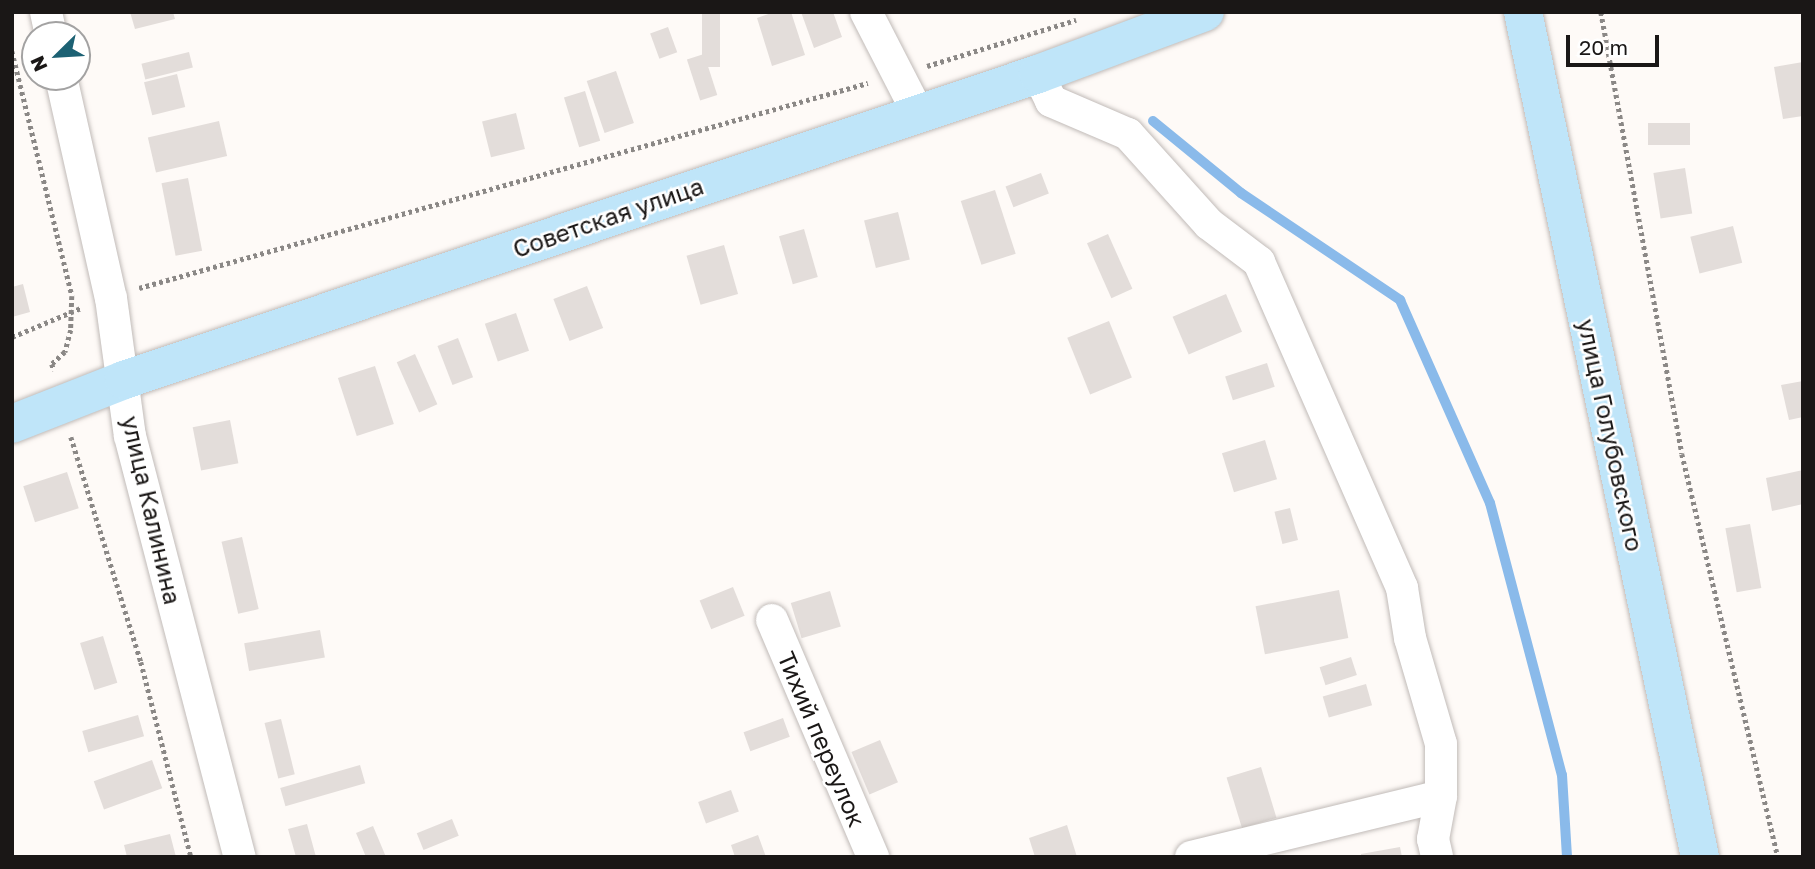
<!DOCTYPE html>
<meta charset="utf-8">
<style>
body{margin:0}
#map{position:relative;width:1815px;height:869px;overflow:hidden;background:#fefaf7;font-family:"Golos Text",sans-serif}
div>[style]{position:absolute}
.stream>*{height:10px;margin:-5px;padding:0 5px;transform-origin:5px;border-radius:5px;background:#8abaea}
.building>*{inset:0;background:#e3ddda;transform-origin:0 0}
.path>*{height:4.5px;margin-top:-2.25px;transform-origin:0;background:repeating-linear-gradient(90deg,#8b8886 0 3.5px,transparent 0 7px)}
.roads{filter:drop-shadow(0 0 2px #c1bbb8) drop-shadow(0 0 2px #c1bbb8)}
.street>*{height:32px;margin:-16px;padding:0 16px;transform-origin:16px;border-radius:16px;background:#fff}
.secondary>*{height:38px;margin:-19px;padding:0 19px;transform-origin:19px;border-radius:19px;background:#bfe5f9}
span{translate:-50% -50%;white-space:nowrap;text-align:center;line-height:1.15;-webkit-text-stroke:5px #fff;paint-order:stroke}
.street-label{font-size:24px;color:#1a1716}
.frame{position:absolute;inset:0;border:14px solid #1a1716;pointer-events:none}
.north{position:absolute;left:21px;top:21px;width:70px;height:70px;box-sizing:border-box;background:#fff;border:2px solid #a3a2a2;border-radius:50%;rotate:246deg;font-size:19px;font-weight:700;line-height:28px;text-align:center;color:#1a1716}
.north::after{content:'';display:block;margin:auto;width:24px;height:32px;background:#1c6173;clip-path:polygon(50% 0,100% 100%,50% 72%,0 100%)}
.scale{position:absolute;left:1566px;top:35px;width:93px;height:32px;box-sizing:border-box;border:4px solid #1a1716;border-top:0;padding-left:9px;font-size:21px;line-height:24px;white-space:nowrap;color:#1a1716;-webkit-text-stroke:5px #fff;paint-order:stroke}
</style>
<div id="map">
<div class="stream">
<div style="left:1153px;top:121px;width:114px;rotate:39.3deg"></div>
<div style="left:1241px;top:193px;width:192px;rotate:33.9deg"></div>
<div style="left:1400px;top:300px;width:222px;rotate:66.1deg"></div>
<div style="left:1490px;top:503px;width:281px;rotate:75.2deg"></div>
<div style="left:1562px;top:775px;width:82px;rotate:86.5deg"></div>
</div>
<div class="building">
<div style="clip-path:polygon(130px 12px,173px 12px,175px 19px,135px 29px)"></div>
<div style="left:702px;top:12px;width:18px;height:55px"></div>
<div style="clip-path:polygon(774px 12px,791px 12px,805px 55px,772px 66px,757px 18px)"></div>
<div style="clip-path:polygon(801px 12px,833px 12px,842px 37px,814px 48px)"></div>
<div style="left:668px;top:27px;width:27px;height:19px;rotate:70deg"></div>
<div style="left:189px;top:52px;width:16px;height:49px;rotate:76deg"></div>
<div style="left:704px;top:54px;width:43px;height:18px;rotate:72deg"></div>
<div style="clip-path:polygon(1803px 62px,1803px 116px,1783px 119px,1774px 67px)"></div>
<div style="left:616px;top:71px;width:55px;height:31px;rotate:71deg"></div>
<div style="left:177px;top:74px;width:34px;height:34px;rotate:76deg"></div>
<div style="left:585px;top:91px;width:52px;height:22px;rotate:73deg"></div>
<div style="left:516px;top:113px;width:37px;height:35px;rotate:76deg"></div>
<div style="left:219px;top:121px;width:36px;height:73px;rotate:77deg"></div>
<div style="left:1690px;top:123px;width:22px;height:42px;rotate:90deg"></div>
<div style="left:1685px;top:168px;width:46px;height:32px;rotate:81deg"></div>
<div style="left:1041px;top:173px;width:22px;height:38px;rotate:69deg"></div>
<div style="left:188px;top:178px;width:74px;height:27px;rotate:79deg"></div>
<div style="left:995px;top:190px;width:67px;height:36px;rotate:72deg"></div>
<div style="left:898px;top:212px;width:49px;height:35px;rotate:76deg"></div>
<div style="left:1733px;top:226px;width:38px;height:44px;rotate:76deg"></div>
<div style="left:804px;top:229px;width:50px;height:26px;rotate:74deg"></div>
<div style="left:1108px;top:234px;width:60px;height:23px;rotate:66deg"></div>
<div style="left:724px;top:245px;width:51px;height:39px;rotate:74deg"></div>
<div style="clip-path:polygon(23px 284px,30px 312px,12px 317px,12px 287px)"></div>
<div style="left:587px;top:286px;width:45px;height:36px;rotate:69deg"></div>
<div style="left:1226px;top:294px;width:41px;height:58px;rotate:67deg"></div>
<div style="left:516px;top:313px;width:40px;height:33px;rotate:71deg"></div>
<div style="left:1109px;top:321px;width:61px;height:45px;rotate:68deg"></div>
<div style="left:458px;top:338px;width:42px;height:22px;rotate:69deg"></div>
<div style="left:415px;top:354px;width:55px;height:20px;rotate:66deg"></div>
<div style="left:1267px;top:363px;width:25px;height:44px;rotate:72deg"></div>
<div style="left:375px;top:366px;width:61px;height:39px;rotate:72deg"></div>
<div style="clip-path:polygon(1803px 381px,1803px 417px,1789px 420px,1781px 385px)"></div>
<div style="left:230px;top:420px;width:44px;height:38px;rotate:79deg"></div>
<div style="left:1265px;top:440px;width:41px;height:45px;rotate:73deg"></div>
<div style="clip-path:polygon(1803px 470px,1803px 504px,1772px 511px,1766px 478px)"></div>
<div style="left:67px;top:472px;width:38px;height:46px;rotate:72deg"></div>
<div style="left:1290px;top:508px;width:33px;height:16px;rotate:76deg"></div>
<div style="left:1750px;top:524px;width:65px;height:25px;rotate:80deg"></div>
<div style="left:242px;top:537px;width:74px;height:21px;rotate:77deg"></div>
<div style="left:733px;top:587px;width:31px;height:36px;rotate:68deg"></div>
<div style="left:1339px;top:590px;width:49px;height:85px;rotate:79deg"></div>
<div style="left:830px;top:591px;width:37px;height:41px;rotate:73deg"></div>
<div style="left:320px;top:630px;width:28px;height:77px;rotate:80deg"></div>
<div style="left:103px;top:636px;width:49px;height:24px;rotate:73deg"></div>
<div style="left:1351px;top:657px;width:19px;height:33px;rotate:72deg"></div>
<div style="left:1366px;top:684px;width:22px;height:45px;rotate:74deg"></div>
<div style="left:138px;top:715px;width:22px;height:58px;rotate:74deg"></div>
<div style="left:783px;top:718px;width:20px;height:42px;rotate:70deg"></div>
<div style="left:281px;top:719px;width:57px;height:17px;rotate:76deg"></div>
<div style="left:880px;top:740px;width:46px;height:31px;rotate:67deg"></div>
<div style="left:152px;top:760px;width:30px;height:62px;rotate:70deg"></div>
<div style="left:360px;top:765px;width:19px;height:83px;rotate:74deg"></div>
<div style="left:1261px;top:767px;width:53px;height:36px;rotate:73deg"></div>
<div style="left:731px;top:790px;width:23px;height:35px;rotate:70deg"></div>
<div style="left:452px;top:819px;width:18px;height:38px;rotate:68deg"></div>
<div style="clip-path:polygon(307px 824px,316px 857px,296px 857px,288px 829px)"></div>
<div style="clip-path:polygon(1067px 825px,1077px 857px,1035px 857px,1029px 838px)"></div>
<div style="clip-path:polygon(373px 826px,386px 857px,366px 857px,356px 833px)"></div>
<div style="clip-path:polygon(170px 834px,176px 857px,127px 857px,124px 845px)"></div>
<div style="clip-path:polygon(758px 835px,766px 857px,735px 857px,731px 845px)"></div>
<div style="clip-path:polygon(1400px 847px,1402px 857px,1361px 857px,1361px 854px)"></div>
</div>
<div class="path">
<div style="left:1601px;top:12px;width:449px;rotate:79.6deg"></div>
<div style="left:1682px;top:454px;width:414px;rotate:76.6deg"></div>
<div style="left:12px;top:51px;width:252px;rotate:76.2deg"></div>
<div style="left:72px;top:296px;width:34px;rotate:92deg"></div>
<div style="left:71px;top:330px;width:23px;rotate:105deg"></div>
<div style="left:65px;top:352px;width:18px;rotate:137deg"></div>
<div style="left:52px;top:364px;width:7px;rotate:74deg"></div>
<div style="left:927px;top:66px;width:156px;rotate:-17.2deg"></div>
<div style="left:139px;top:288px;width:757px;rotate:-15.71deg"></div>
<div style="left:12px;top:337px;width:75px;rotate:-22.8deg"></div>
<div style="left:71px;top:437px;width:236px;rotate:72.7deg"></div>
<div style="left:141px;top:662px;width:201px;rotate:75.6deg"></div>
</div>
<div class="roads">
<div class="street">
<div style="left:46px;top:12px;width:24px;rotate:78deg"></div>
<div style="left:866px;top:12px;width:114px;rotate:62.8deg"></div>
<div style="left:1038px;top:74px;width:30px;rotate:64deg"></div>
<div style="left:1051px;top:101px;width:84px;rotate:23.2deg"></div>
<div style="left:1128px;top:134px;width:121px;rotate:48deg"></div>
<div style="left:1209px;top:224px;width:63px;rotate:37.2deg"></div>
<div style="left:1259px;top:262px;width:356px;rotate:66.3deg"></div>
<div style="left:1402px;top:588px;width:51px;rotate:80.9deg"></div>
<div style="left:1410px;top:638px;width:110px;rotate:73.7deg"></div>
<div style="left:1441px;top:744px;width:52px;rotate:90deg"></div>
<div style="left:1441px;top:796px;width:44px;rotate:100.5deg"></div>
<div style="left:1433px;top:839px;width:18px;rotate:77deg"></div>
<div style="left:61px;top:77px;width:227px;rotate:77.3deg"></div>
<div style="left:111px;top:298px;width:139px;rotate:82.2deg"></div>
<div style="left:130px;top:436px;width:435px;rotate:75.4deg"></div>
<div style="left:772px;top:620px;width:258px;rotate:66.9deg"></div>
<div style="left:1191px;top:857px;width:257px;rotate:-13.7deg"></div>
</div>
<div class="secondary">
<div style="left:1523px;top:12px;width:863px;rotate:78.17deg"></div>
<div style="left:12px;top:424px;width:120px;rotate:-21.4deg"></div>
<div style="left:124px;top:380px;width:964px;rotate:-18.51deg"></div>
<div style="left:1038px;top:74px;width:178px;rotate:-20.4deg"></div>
</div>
</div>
<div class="street-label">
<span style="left:608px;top:217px;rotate:-19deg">Советская улица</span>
<span style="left:1611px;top:435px;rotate:78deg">улица Голубовского</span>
<span style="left:152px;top:510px;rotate:77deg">улица Калинина</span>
<span style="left:822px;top:739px;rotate:67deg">Тихий переулок</span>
</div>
<div class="frame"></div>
<div class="north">N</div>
<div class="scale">20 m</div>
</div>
